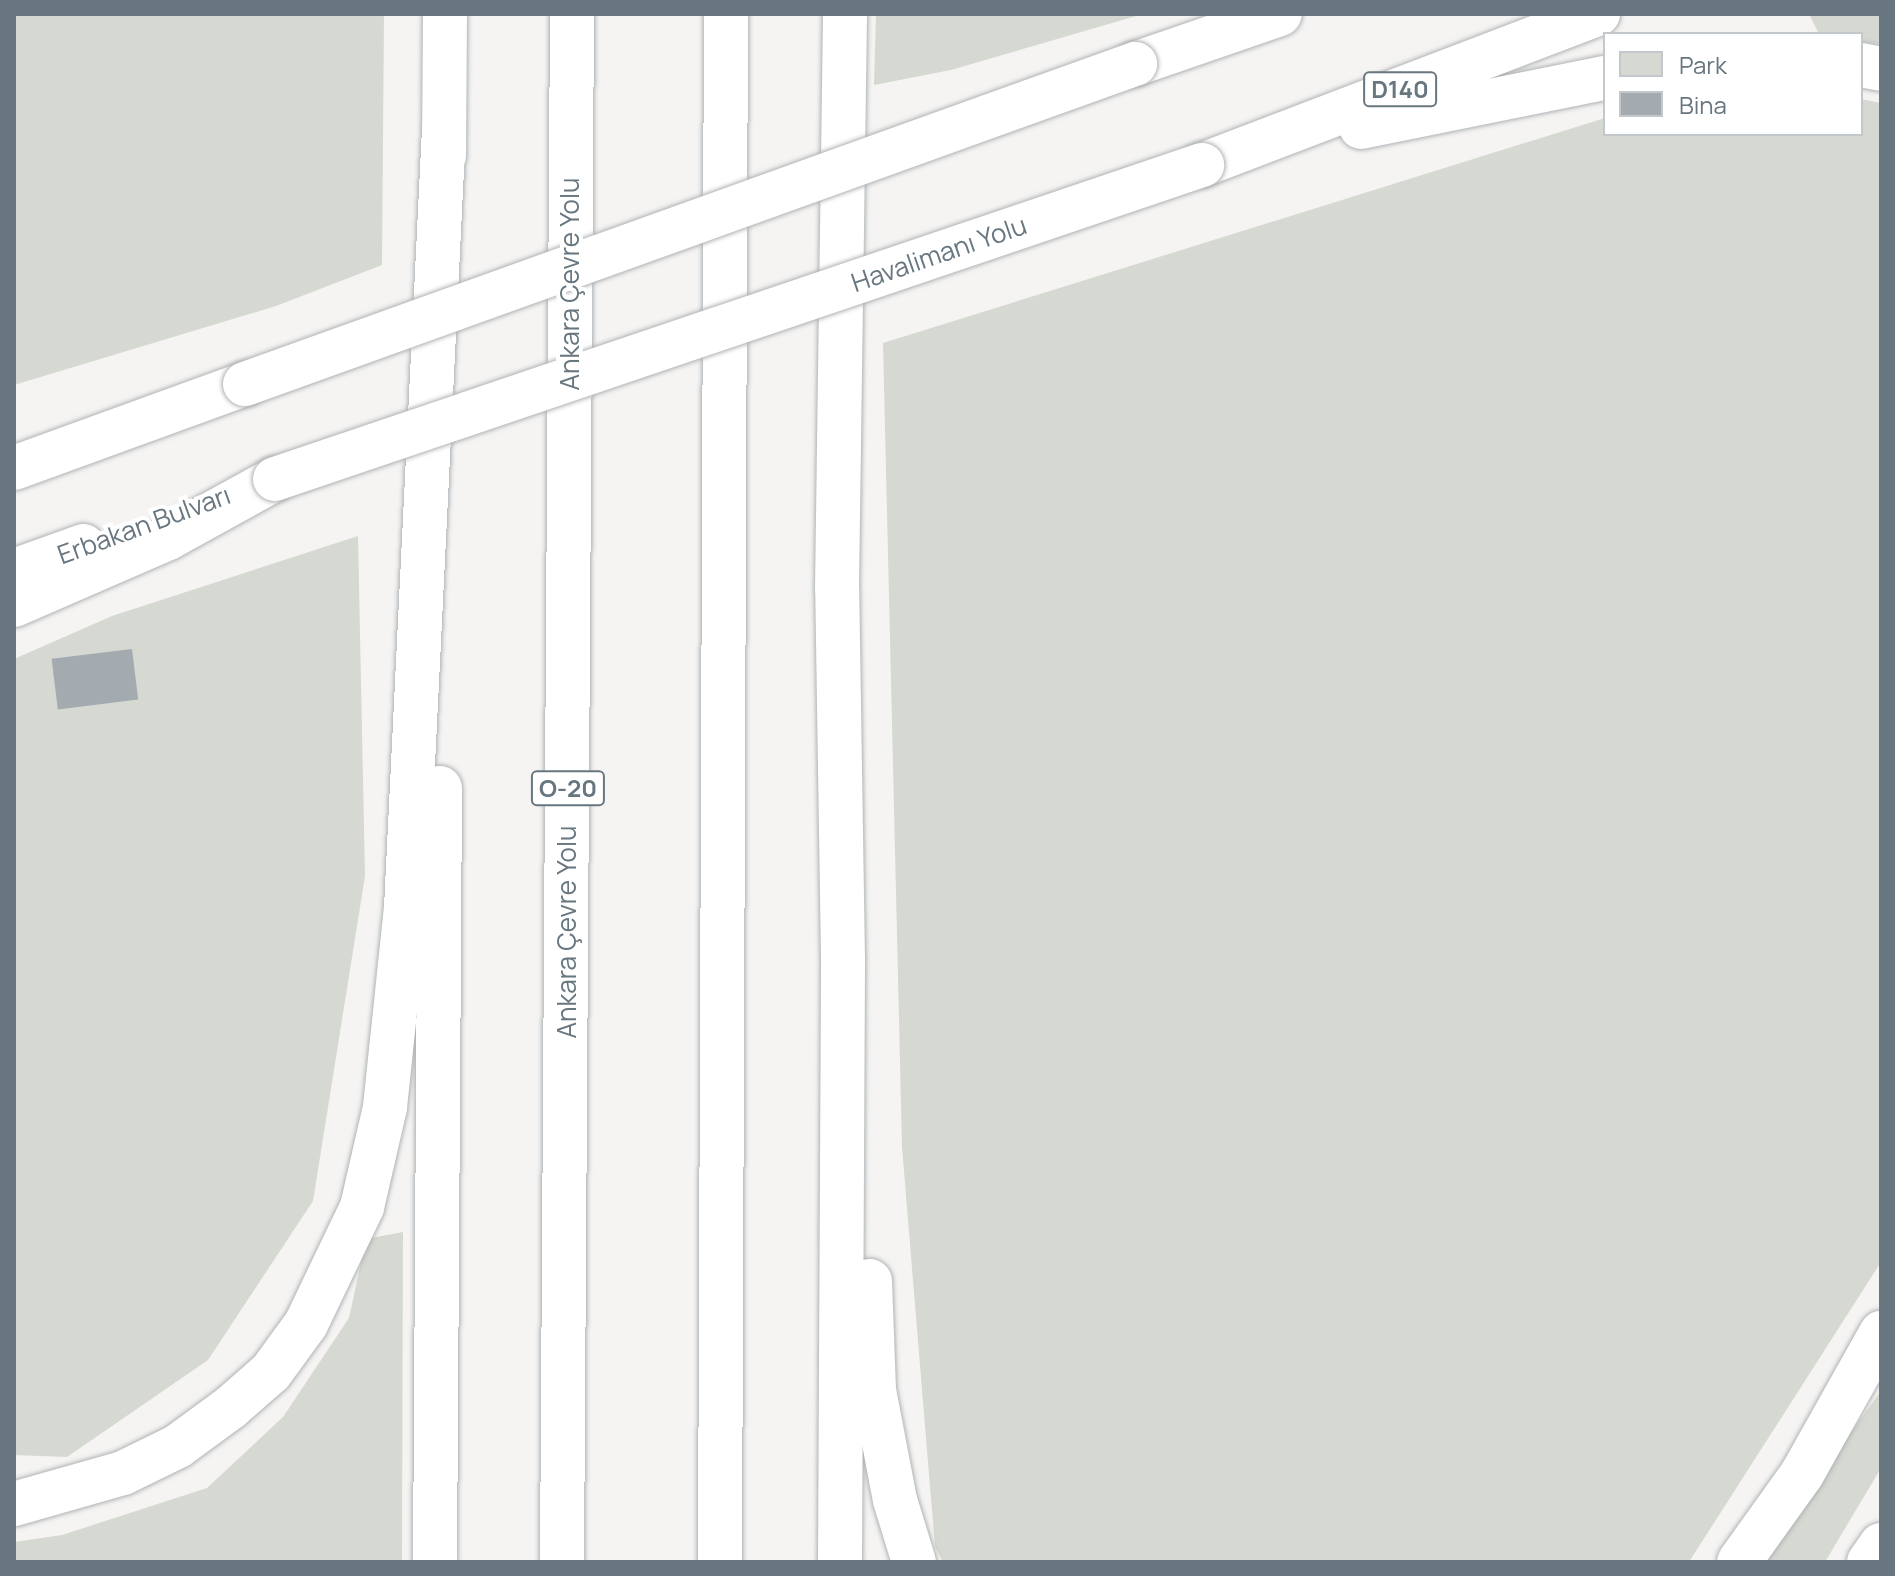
<!DOCTYPE html>
<meta charset="utf-8">
<style>
body{margin:0}
#map{position:relative;width:1895px;height:1576px;overflow:hidden;background:#f5f4f2;font-family:Manrope,sans-serif}
div>[style]{position:absolute}
.green>*{inset:0;background:#d5d9d1}
.building>*{inset:0;background:#a4abb0;transform-origin:0 0}
.roads{filter:drop-shadow(0 0 2px #b0b3b6) drop-shadow(0 0 2px #b0b3b6)}
.highway>*{height:44px;margin:-22px;padding:0 22px;transform-origin:22px;border-radius:22px;background:#fff}
.bridges{filter:drop-shadow(0 0 2px #b0b3b6) drop-shadow(0 0 2px #b0b3b6)}
.highway-bridge>*{height:44px;margin:-22px;padding:0 22px;transform-origin:22px;border-radius:22px;background:#fff}
span{translate:-50% -50%;white-space:nowrap;text-align:center;line-height:1.15;-webkit-text-stroke:8px #fff;paint-order:stroke}
.shield-label span{padding:2px 6px;background:#fff;border:2px solid;border-radius:6px;-webkit-text-stroke-width:0}
.shield-label{font-size:24px;color:#67767f;font-weight:700}
.street-label{font-size:26px;color:#67767f}
.frame{position:absolute;inset:0;border:16px solid #67767f;pointer-events:none}
.legend{position:absolute;left:1603px;top:32px;width:260px;height:104px;box-sizing:border-box;background:#fff;border:2px solid #c2c8cc;margin:0;padding:10px 14px;list-style:none;font-size:24px;color:#67767f}
.legend li{display:flex;align-items:center;gap:16px;height:40px}
.legend b{width:40px;border:2px solid #c2c8cc}
</style>
<div id="map">
<div class="green">
<div style="clip-path:polygon(14px 14px,384px 14px,382px 265px,276px 306px,14px 385px)"></div>
<div style="clip-path:polygon(876px 14px,1143px 14px,951px 70px,874px 85px)"></div>
<div style="clip-path:polygon(1809px 14px,1881px 14px,1881px 44px,1861px 42px,1861px 34px,1819px 34px)"></div>
<div style="clip-path:polygon(1861px 99px,1881px 103px,1881px 1262px,1689px 1562px,943px 1562px,935px 1547px,902px 1147px,883px 343px,1605px 118px,1605px 134px,1861px 134px)"></div>
<div style="clip-path:polygon(358px 536px,365px 876px,313px 1201px,208px 1360px,67px 1457px,14px 1455px,14px 659px,112px 616px)"></div>
<div style="clip-path:polygon(403px 1232px,402px 1562px,14px 1562px,14px 1542px,62px 1535px,207px 1488px,283px 1417px,349px 1318px,366px 1239px)"></div>
<div style="clip-path:polygon(1881px 1391px,1881px 1468px,1825px 1562px,1757px 1562px)"></div>
</div>
<div class="building">
<div style="left:132px;top:649px;width:51px;height:81px;rotate:83deg"></div>
</div>
<div class="roads">
<div class="highway">
<div style="left:1135px;top:64px;width:153px;rotate:-19deg"></div>
<div style="left:1861px;top:65px;width:20px;rotate:11deg"></div>
<div style="left:1361px;top:127px;width:249px;rotate:-11.4deg"></div>
<div style="left:444px;top:156px;width:142px;rotate:-89.6deg"></div>
<div style="left:1202px;top:165px;width:424px;rotate:-20.9deg"></div>
<div style="left:14px;top:468px;width:246px;rotate:-20deg"></div>
<div style="left:14px;top:571px;width:74px;rotate:-19.7deg"></div>
<div style="left:14px;top:605px;width:168px;rotate:-23.5deg"></div>
<div style="left:168px;top:538px;width:122px;rotate:-28.9deg"></div>
<div style="left:870px;top:1281px;width:109px;rotate:87.9deg"></div>
<div style="left:874px;top:1390px;width:112px;rotate:79.2deg"></div>
<div style="left:895px;top:1500px;width:65px;rotate:73deg"></div>
<div style="left:14px;top:1504px;width:113px;rotate:-15.9deg"></div>
<div style="left:123px;top:1473px;width:61px;rotate:-26.1deg"></div>
<div style="left:178px;top:1446px;width:66px;rotate:-36.3deg"></div>
<div style="left:231px;top:1407px;width:53px;rotate:-41.2deg"></div>
<div style="left:271px;top:1372px;width:59px;rotate:-53.9deg"></div>
<div style="left:306px;top:1324px;width:130px;rotate:-64.4deg"></div>
<div style="left:362px;top:1207px;width:103px;rotate:-77deg"></div>
<div style="left:385px;top:1107px;width:200px;rotate:-84deg"></div>
<div style="left:406px;top:908px;width:782px;rotate:-87.21deg"></div>
<div style="left:435px;top:1562px;width:774px;rotate:-89.63deg"></div>
<div style="left:562px;top:1562px;width:1548px;rotate:-89.63deg"></div>
<div style="left:720px;top:1562px;width:1548px;rotate:-89.78deg"></div>
<div style="left:840px;top:1562px;width:603px;rotate:-89.71deg"></div>
<div style="left:843px;top:959px;width:371px;rotate:-90.9deg"></div>
<div style="left:837px;top:588px;width:574px;rotate:-89.2deg"></div>
<div style="left:1739px;top:1562px;width:108px;rotate:-54.4deg"></div>
<div style="left:1802px;top:1474px;width:162px;rotate:-60.7deg"></div>
<div style="left:1869px;top:1562px;width:21px;rotate:-55deg"></div>
</div>
</div>
<div class="bridges">
<div class="highway-bridge">
<div style="left:245px;top:384px;width:946px;rotate:-19.78deg"></div>
<div style="left:275px;top:479px;width:979px;rotate:-18.71deg"></div>
</div>
</div>
<div class="shield-label">
<span style="left:1400px;top:89px">D140</span>
<span style="left:568px;top:788px">O-20</span>
</div>
<div class="street-label">
<span style="left:939px;top:254px;rotate:-19deg">Havalimanı Yolu</span>
<span style="left:570px;top:284px;rotate:-90deg">Ankara Çevre Yolu</span>
<span style="left:144px;top:525px;rotate:-20deg">Erbakan Bulvarı</span>
<span style="left:567px;top:932px;rotate:-90deg">Ankara Çevre Yolu</span>
</div>
<div class="frame"></div>
<ul class="legend">
<li><b style="height:22px;background:#d5d9d1"></b>Park</li>
<li><b style="height:22px;background:#a4abb0"></b>Bina</li>
</ul>
</div>
